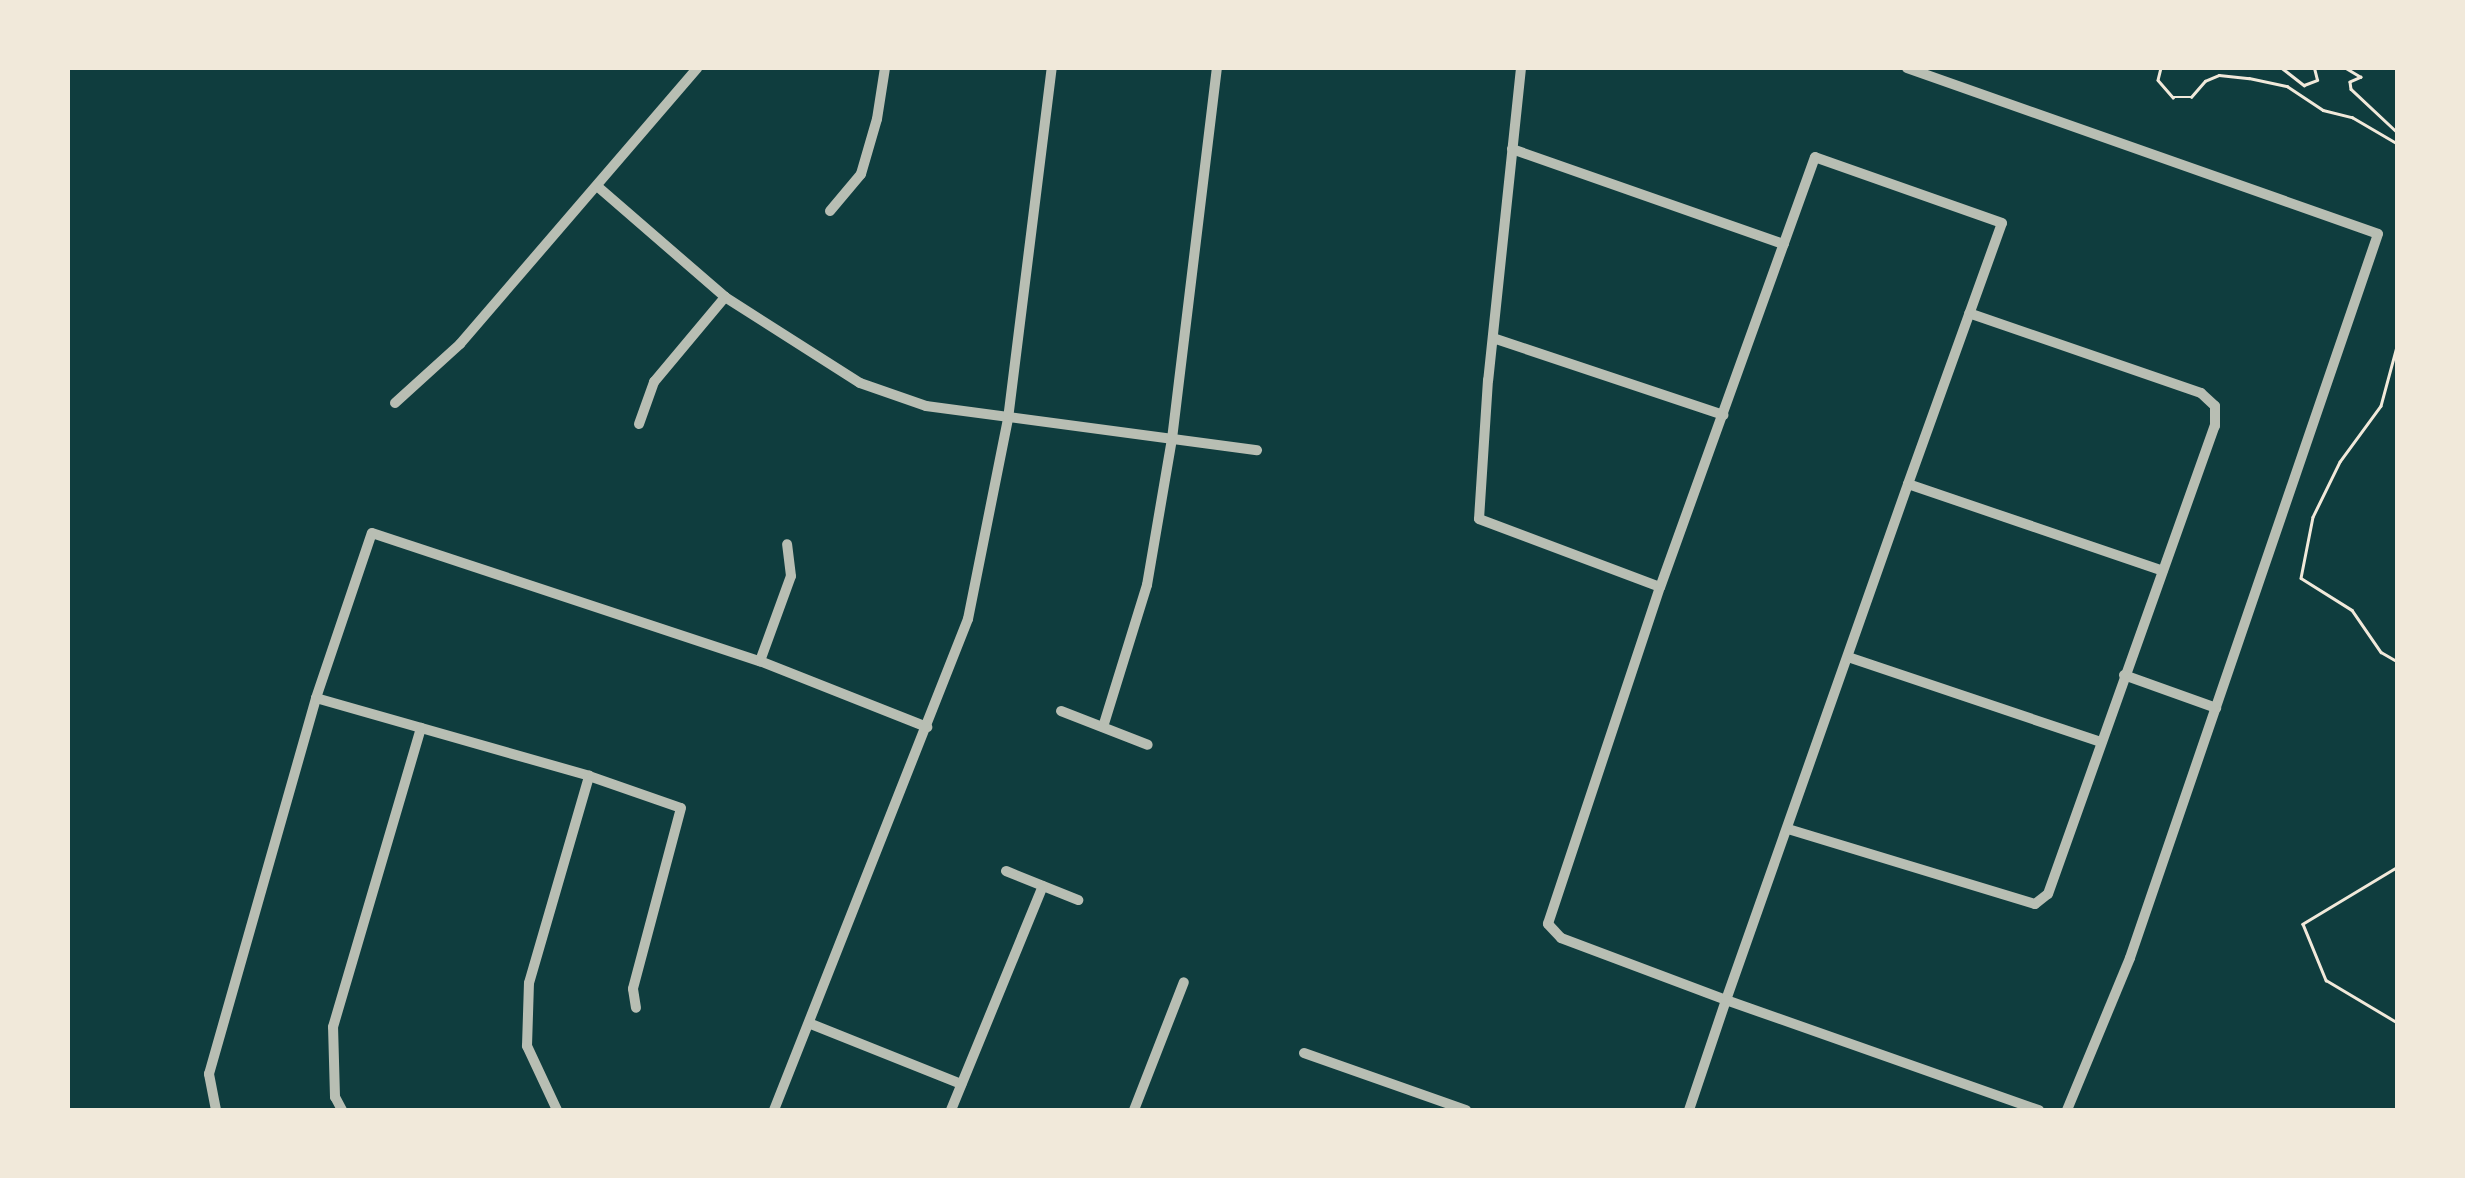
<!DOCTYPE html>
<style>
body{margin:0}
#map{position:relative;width:2465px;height:1178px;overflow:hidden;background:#0f3d3e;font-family:"Varela Round",sans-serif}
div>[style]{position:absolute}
.path>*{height:2.5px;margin:-1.25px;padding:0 1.25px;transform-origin:1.25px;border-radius:1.25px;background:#f1e9da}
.minor>*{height:10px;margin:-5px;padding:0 5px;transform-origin:5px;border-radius:5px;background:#b8beb3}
span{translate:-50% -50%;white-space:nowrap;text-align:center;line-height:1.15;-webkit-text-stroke:9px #f1e9da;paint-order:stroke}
.frame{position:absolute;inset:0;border:70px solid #f1e9da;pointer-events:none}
</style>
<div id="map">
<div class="path">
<div style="left:2161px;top:68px;width:12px;rotate:104deg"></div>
<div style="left:2158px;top:80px;width:23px;rotate:49deg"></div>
<div style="left:2173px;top:97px;width:18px"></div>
<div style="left:2191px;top:97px;width:21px;rotate:-49deg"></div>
<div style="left:2205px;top:81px;width:15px;rotate:-23deg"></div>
<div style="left:2219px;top:75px;width:30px;rotate:6deg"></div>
<div style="left:2249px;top:78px;width:39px;rotate:12deg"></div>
<div style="left:2287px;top:86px;width:43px;rotate:33.7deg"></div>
<div style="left:2323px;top:110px;width:30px;rotate:14deg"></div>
<div style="left:2352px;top:117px;width:53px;rotate:30.4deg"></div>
<div style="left:2282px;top:68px;width:28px;rotate:38deg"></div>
<div style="left:2304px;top:85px;width:14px;rotate:-21deg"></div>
<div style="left:2317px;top:80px;width:12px;rotate:-104deg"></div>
<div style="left:2346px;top:68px;width:17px;rotate:31deg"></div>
<div style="left:2361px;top:77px;width:12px;rotate:156deg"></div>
<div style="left:2350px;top:82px;width:7px;rotate:82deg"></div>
<div style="left:2351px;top:89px;width:64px;rotate:43.1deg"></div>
<div style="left:2398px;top:343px;width:65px;rotate:105.1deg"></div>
<div style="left:2381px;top:406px;width:69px;rotate:126.2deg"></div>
<div style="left:2340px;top:462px;width:61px;rotate:116.1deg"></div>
<div style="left:2313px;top:517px;width:62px;rotate:101.1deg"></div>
<div style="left:2301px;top:578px;width:60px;rotate:32.1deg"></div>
<div style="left:2352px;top:610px;width:51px;rotate:55.4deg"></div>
<div style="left:2381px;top:652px;width:20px;rotate:30deg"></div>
<div style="left:2398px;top:867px;width:111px;rotate:149deg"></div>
<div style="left:2303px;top:924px;width:61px;rotate:67.7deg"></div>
<div style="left:2326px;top:980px;width:84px;rotate:30.8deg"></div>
</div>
<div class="minor">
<div style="left:1521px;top:68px;width:314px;rotate:96deg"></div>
<div style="left:1488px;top:380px;width:139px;rotate:93.7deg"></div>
<div style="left:1479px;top:519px;width:193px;rotate:20.6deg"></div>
<div style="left:1907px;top:68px;width:499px;rotate:19.4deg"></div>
<div style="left:2378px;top:234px;width:765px;rotate:108.91deg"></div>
<div style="left:2130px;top:958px;width:165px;rotate:112.5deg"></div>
<div style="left:1512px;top:149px;width:288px;rotate:19.3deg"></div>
<div style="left:597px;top:186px;width:169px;rotate:40.9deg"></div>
<div style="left:725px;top:297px;width:160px;rotate:32.5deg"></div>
<div style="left:860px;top:383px;width:70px;rotate:19.2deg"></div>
<div style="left:926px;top:406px;width:334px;rotate:7.6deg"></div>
<div style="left:830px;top:211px;width:48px;rotate:-50deg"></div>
<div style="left:861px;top:174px;width:57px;rotate:-73.8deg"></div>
<div style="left:877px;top:119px;width:52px;rotate:-81.1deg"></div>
<div style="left:1493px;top:338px;width:243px;rotate:18.5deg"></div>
<div style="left:395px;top:403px;width:88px;rotate:-42.2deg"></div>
<div style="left:460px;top:344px;width:364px;rotate:-49.3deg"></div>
<div style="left:639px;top:424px;width:45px;rotate:-70.3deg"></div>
<div style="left:654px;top:382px;width:111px;rotate:-50.1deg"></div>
<div style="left:1908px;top:484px;width:269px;rotate:18.8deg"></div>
<div style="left:1848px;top:657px;width:266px;rotate:18.6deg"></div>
<div style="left:760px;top:661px;width:90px;rotate:-70deg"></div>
<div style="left:791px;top:576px;width:32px;rotate:-97deg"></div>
<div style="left:2124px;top:675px;width:98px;rotate:19.7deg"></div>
<div style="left:316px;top:698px;width:284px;rotate:15.9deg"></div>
<div style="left:589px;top:776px;width:97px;rotate:19.2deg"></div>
<div style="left:681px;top:808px;width:187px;rotate:104.9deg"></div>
<div style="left:633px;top:989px;width:19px;rotate:81deg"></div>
<div style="left:1061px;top:711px;width:93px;rotate:21.3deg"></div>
<div style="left:1103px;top:727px;width:149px;rotate:-72.8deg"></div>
<div style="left:1147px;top:585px;width:148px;rotate:-80.3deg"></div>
<div style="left:1172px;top:439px;width:374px;rotate:-83.1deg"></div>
<div style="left:1788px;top:829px;width:258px;rotate:16.9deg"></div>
<div style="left:2035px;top:904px;width:16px;rotate:-38deg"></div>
<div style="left:2048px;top:894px;width:497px;rotate:-70.4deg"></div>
<div style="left:2215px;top:426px;width:20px;rotate:-90deg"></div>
<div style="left:2215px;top:406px;width:19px;rotate:-137deg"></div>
<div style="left:2201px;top:393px;width:245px;rotate:-161deg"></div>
<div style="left:1006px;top:871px;width:78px;rotate:21.9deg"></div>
<div style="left:811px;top:1024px;width:162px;rotate:21.8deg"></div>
<div style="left:1304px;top:1053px;width:172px;rotate:19.4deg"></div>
<div style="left:216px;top:1110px;width:37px;rotate:-101deg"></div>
<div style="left:209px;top:1074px;width:391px;rotate:-74.1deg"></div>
<div style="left:316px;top:698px;width:174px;rotate:-71.3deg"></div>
<div style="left:372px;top:533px;width:409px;rotate:18.3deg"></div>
<div style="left:760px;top:661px;width:180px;rotate:21.6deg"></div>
<div style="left:342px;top:1110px;width:15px;rotate:-118deg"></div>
<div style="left:335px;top:1097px;width:70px;rotate:-91.6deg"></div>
<div style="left:333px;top:1027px;width:312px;rotate:-73.6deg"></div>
<div style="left:557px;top:1110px;width:71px;rotate:-115.1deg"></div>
<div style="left:527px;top:1046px;width:63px;rotate:-88.2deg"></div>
<div style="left:529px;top:983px;width:216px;rotate:-73.8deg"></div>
<div style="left:774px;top:1110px;width:528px;rotate:-68.44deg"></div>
<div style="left:968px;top:619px;width:204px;rotate:-78.7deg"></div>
<div style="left:1008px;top:419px;width:354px;rotate:-82.9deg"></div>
<div style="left:951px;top:1110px;width:242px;rotate:-67.7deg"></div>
<div style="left:1134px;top:1110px;width:137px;rotate:-68.7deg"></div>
<div style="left:1689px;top:1110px;width:116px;rotate:-71.4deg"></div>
<div style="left:1726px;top:1000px;width:547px;rotate:-70.57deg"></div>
<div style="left:1908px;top:484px;width:277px;rotate:-70.2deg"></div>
<div style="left:2002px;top:223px;width:198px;rotate:-160.6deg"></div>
<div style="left:1815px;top:157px;width:457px;rotate:109.8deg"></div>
<div style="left:1660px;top:587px;width:355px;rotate:108.4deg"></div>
<div style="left:1548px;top:924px;width:19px;rotate:47deg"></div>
<div style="left:1561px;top:938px;width:176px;rotate:20.6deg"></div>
<div style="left:1726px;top:1000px;width:332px;rotate:19.4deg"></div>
</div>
<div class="frame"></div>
</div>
